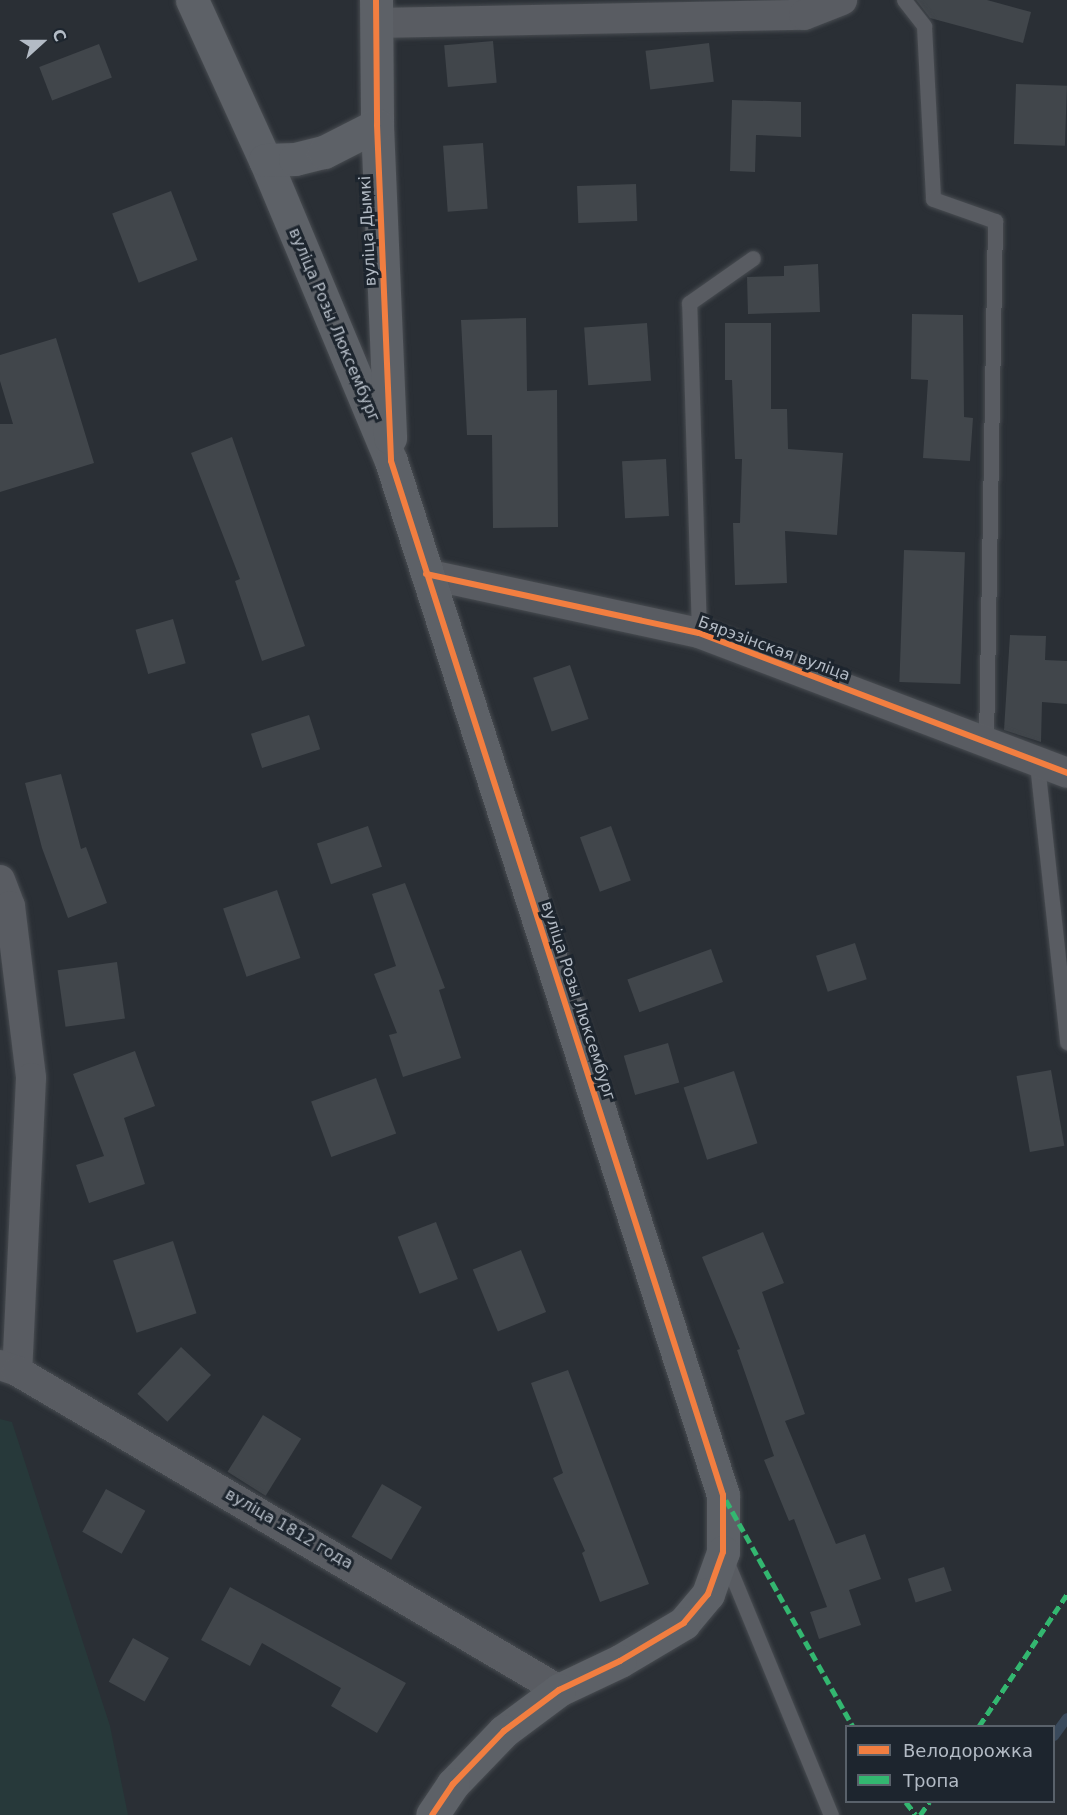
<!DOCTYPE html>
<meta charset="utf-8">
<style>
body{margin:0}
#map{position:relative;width:1067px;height:1815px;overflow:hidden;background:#2a2f35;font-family:"DejaVu Sans",sans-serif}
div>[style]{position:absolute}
.green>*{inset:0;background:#27393a}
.stream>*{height:10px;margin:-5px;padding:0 5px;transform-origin:5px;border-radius:5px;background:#3a4a5c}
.building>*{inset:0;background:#41464b;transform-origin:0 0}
.roads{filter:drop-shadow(0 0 2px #484c51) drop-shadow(0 0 2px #484c51)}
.lane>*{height:15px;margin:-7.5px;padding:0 7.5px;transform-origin:7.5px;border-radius:7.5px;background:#595c62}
.street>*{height:30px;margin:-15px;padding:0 15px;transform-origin:15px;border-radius:15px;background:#595c62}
.secondary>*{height:33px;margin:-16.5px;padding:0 16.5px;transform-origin:16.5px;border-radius:16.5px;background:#5d6167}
.quiet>*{height:4.5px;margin-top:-2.25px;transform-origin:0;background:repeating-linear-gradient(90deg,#33b770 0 9px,transparent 0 13.5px)}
.cycleway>*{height:6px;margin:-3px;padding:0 3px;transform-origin:3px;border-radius:3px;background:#f27e40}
span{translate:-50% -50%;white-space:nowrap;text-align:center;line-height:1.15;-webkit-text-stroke:6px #1d252e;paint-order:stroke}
.street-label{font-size:16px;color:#b3bbc5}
.legend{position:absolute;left:845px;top:1725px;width:210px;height:78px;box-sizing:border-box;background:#1d252e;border:2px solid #59616a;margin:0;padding:8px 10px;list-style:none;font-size:18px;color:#b3bbc5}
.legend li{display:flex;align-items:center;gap:12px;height:30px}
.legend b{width:30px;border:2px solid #59616a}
.north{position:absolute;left:12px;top:12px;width:60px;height:60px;-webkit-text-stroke:4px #1d252e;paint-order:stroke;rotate:69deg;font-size:16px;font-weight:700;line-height:24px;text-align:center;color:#b3bbc5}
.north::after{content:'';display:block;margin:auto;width:21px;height:27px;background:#b3bbc5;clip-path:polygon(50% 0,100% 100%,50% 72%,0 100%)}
</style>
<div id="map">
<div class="green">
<div style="clip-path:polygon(0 1419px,12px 1422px,110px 1726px,128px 1815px,0 1815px)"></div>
</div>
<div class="stream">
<div style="left:1054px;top:1736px;width:22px;rotate:-54deg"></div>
</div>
<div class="building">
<div style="clip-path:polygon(916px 0,987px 0,1031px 12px,1023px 43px,930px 18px)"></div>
<div style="left:493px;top:41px;width:42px;height:49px;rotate:85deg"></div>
<div style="left:709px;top:43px;width:39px;height:64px;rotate:83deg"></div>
<div style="left:99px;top:44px;width:36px;height:64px;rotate:69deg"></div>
<div style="left:1016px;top:84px;width:51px;height:60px;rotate:2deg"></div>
<div style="clip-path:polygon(732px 100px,801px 102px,801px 137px,756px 135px,755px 172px,730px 171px)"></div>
<div style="left:483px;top:143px;width:66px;height:40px;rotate:86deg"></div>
<div style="left:636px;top:184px;width:37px;height:59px;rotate:88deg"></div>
<div style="left:171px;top:191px;width:74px;height:63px;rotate:69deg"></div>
<div style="clip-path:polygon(818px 264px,820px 312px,748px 314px,747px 277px,784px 276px,784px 266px)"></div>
<div style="clip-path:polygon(912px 314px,963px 315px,964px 417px,973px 418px,970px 461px,923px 458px,928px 380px,911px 379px)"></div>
<div style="clip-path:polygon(526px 318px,527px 391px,557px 390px,558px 527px,493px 528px,492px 435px,467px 435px,461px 320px)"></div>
<div style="left:647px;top:323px;width:58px;height:63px;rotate:86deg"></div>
<div style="clip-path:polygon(725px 323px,771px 323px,771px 409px,787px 409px,788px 449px,843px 453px,837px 535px,785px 531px,787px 583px,735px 585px,733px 523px,740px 523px,742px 459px,735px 459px,732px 380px,725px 380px)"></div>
<div style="clip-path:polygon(56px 338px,94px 463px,0 492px,0 424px,13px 424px,0 381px,0 355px)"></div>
<div style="clip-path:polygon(232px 437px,305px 646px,262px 661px,235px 581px,240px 579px,191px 453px)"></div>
<div style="left:666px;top:459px;width:57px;height:44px;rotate:87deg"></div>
<div style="left:904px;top:550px;width:61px;height:132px;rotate:2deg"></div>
<div style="left:173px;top:619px;width:46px;height:39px;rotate:74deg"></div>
<div style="clip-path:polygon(1010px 635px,1046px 636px,1045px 660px,1067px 661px,1067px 704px,1042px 702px,1041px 742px,1004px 730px)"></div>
<div style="left:570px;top:665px;width:57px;height:39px;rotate:71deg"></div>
<div style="left:309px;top:715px;width:36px;height:61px;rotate:72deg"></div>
<div style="clip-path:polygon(61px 774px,81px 849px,86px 847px,107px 903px,68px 918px,42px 848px,25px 783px)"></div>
<div style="left:368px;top:826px;width:43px;height:54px;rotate:71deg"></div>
<div style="left:611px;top:826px;width:58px;height:33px;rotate:70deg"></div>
<div style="clip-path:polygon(405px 883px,445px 988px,439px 990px,461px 1058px,403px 1077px,389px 1035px,397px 1033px,374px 974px,396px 966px,372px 894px)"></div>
<div style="left:277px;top:890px;width:72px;height:57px;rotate:71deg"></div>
<div style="left:855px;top:943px;width:38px;height:41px;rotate:72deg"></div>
<div style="left:711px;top:949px;width:35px;height:89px;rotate:70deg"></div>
<div style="left:117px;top:962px;width:57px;height:60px;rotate:82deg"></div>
<div style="left:668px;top:1043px;width:41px;height:46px;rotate:74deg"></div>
<div style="clip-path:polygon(135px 1051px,155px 1106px,124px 1118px,145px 1184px,89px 1203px,76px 1165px,104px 1156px,73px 1074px)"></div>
<div style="left:1051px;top:1070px;width:77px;height:35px;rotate:80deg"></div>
<div style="left:734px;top:1071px;width:76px;height:53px;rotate:72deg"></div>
<div style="left:376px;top:1078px;width:59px;height:69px;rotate:70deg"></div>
<div style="left:436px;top:1222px;width:61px;height:41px;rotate:69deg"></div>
<div style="clip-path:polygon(763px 1232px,784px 1283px,762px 1292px,805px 1414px,785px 1421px,836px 1544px,865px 1534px,881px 1579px,849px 1590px,861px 1625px,819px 1639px,810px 1612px,827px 1607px,794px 1519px,789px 1521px,764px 1460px,774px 1456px,737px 1350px,740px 1349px,702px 1257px)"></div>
<div style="left:173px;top:1241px;width:76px;height:63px;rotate:72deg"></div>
<div style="left:521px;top:1250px;width:67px;height:52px;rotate:68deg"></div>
<div style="left:181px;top:1347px;width:41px;height:64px;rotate:43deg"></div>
<div style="clip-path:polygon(568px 1370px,649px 1584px,600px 1602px,582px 1553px,585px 1551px,553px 1478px,563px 1473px,531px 1383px)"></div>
<div style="left:263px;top:1415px;width:45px;height:67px;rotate:32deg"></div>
<div style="left:382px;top:1484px;width:46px;height:61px;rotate:30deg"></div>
<div style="left:106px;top:1489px;width:45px;height:49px;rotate:29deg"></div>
<div style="left:944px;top:1567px;width:25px;height:38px;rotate:72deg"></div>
<div style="clip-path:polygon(230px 1587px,406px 1683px,377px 1733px,331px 1706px,341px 1688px,262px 1643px,250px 1666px,201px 1640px)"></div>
<div style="left:133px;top:1638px;width:41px;height:50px;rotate:29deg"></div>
</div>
<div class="roads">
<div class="lane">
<div style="left:904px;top:0;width:33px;rotate:52deg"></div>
<div style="left:924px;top:26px;width:173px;rotate:87deg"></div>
<div style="left:933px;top:199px;width:66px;rotate:19.5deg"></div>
<div style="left:995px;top:221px;width:522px;rotate:90.99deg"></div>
<div style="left:699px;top:633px;width:330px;rotate:-91.7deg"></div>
<div style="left:689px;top:303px;width:78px;rotate:-35.1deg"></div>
<div style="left:1037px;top:764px;width:280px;rotate:83.8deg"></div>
<div style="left:725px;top:1558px;width:278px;rotate:67.6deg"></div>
</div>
<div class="street">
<div style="left:376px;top:23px;width:428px;rotate:-1.1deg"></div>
<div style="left:804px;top:15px;width:41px;rotate:-21.5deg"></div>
<div style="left:426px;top:574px;width:279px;rotate:12.2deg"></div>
<div style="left:699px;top:633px;width:394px;rotate:20.8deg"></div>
<div style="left:0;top:880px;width:28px;rotate:69deg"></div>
<div style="left:10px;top:906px;width:173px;rotate:83deg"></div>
<div style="left:31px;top:1078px;width:293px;rotate:92.7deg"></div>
<div style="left:0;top:1365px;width:18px;rotate:19deg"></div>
<div style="left:17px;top:1371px;width:629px;rotate:30.48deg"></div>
</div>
<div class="secondary">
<div style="left:192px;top:0;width:176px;rotate:65.5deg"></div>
<div style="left:265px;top:160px;width:326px;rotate:67.3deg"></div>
<div style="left:391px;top:461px;width:1086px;rotate:72.2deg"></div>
<div style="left:723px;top:1495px;width:57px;rotate:90deg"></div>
<div style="left:723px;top:1552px;width:45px;rotate:109.7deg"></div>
<div style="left:708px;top:1594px;width:38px;rotate:130deg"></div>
<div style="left:684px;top:1623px;width:74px;rotate:149.3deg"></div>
<div style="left:620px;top:1661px;width:68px;rotate:154.6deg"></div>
<div style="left:559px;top:1690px;width:69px;rotate:143.3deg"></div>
<div style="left:504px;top:1731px;width:74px;rotate:133.9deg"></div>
<div style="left:453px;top:1784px;width:37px;rotate:124deg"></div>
<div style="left:376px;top:0;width:125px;rotate:89.5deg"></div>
<div style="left:377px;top:125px;width:313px;rotate:87.6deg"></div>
<div style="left:265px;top:160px;width:30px;rotate:-2deg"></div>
<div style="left:295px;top:159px;width:30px;rotate:-14deg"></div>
<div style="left:324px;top:152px;width:59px;rotate:-27deg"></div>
</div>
</div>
<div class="quiet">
<div style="left:726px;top:1500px;width:259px;rotate:60.7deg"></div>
<div style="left:979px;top:1726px;width:159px;rotate:-56.3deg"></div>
<div style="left:906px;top:1802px;width:16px;rotate:52deg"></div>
<div style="left:920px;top:1815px;width:16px;rotate:-55deg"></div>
</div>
<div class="cycleway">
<div style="left:376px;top:0;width:125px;rotate:89.5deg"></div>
<div style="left:377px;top:125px;width:336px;rotate:87.6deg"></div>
<div style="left:391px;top:461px;width:1086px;rotate:72.2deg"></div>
<div style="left:723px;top:1495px;width:57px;rotate:90deg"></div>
<div style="left:723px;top:1552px;width:45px;rotate:109.7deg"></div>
<div style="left:708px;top:1594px;width:38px;rotate:130deg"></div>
<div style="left:684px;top:1623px;width:74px;rotate:149.3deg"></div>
<div style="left:620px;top:1661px;width:68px;rotate:154.6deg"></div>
<div style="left:559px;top:1690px;width:69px;rotate:143.3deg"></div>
<div style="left:504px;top:1731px;width:74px;rotate:133.9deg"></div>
<div style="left:453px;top:1784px;width:37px;rotate:124deg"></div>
<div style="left:426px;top:574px;width:279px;rotate:12.2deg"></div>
<div style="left:699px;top:633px;width:394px;rotate:20.8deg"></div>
</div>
<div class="street-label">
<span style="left:368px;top:231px;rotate:-93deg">вуліца Дымкі</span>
<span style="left:334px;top:325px;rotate:67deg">вуліца Розы Люксембург</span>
<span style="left:774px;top:649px;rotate:20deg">Бярэзінская вуліца</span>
<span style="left:578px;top:1001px;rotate:72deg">вуліца Розы Люксембург</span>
<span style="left:289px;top:1529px;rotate:30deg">вуліца 1812 года</span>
</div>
<ul class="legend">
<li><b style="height:8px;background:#f27e40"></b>Велодорожка</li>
<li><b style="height:8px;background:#33b770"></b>Тропа</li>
</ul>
<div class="north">С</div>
</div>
